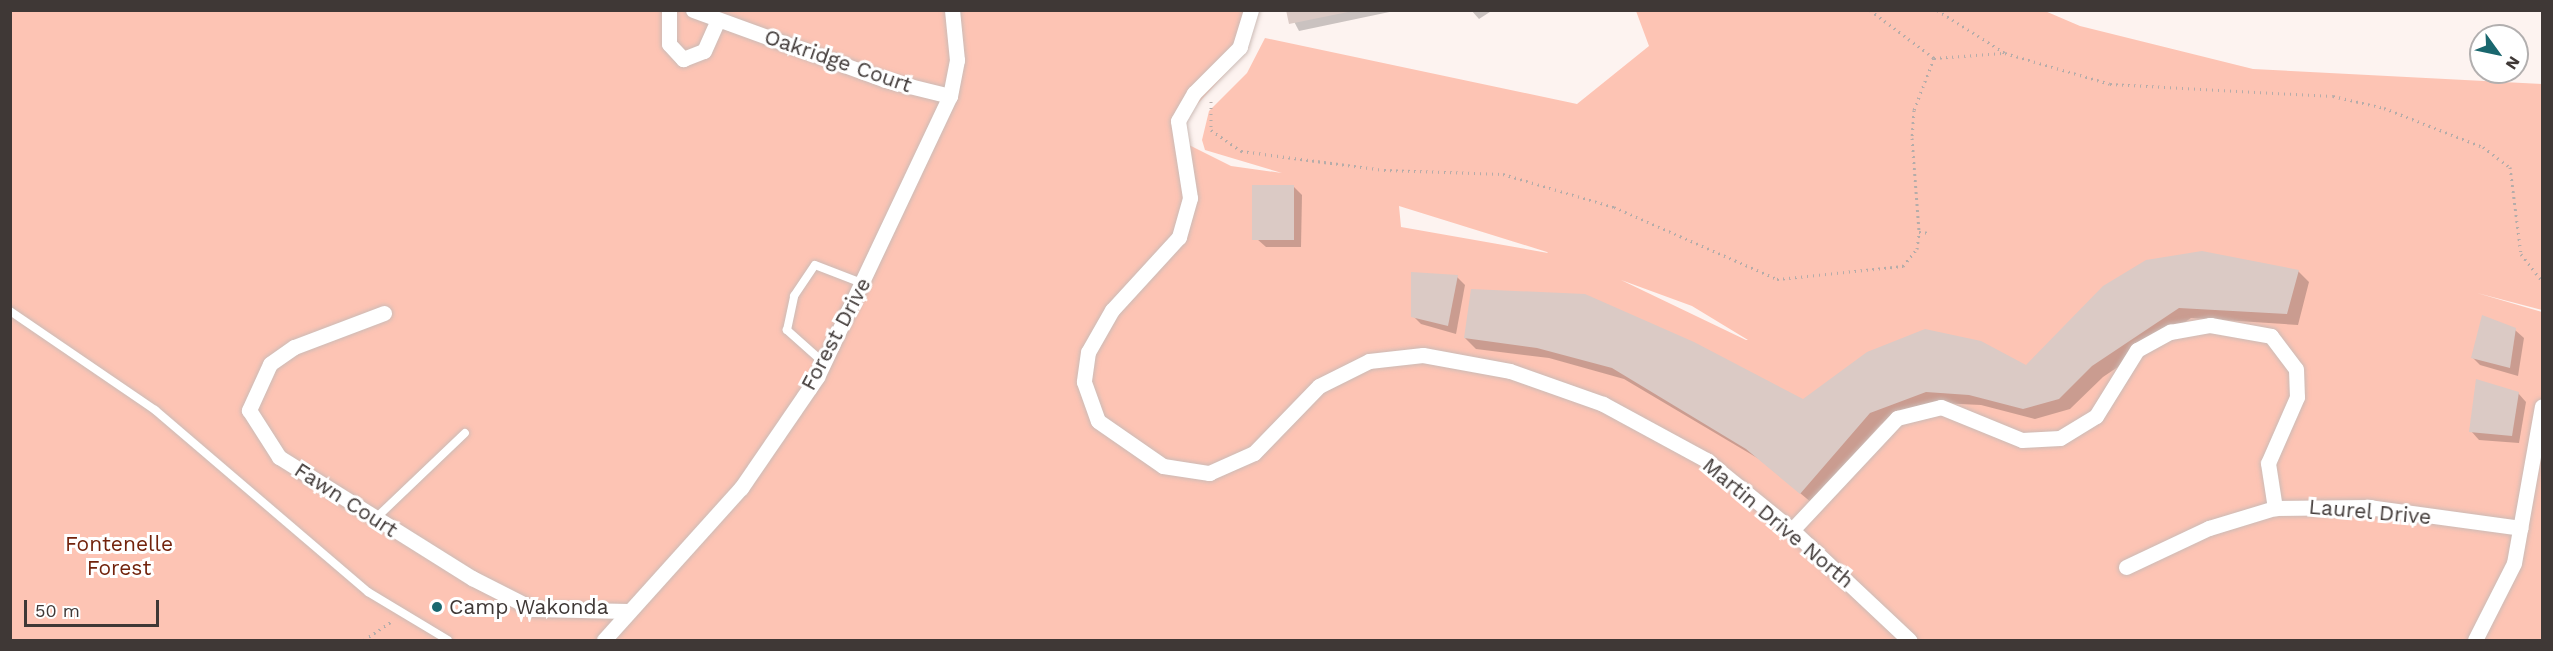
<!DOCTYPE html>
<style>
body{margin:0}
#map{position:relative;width:2553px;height:651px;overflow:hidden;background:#fdf3f0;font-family:"Work Sans",sans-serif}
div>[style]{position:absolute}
.green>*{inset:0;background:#fdc4b4}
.shadow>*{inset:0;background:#0003}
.building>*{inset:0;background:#dbcac5;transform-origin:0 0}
.path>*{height:3px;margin-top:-1.5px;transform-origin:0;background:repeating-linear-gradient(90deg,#b5aca9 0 1.5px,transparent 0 6px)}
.roads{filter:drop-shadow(0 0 2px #cbbbb6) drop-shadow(0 0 2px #cbbbb6)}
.service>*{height:8px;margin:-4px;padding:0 4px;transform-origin:4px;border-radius:4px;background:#fff}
.minor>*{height:15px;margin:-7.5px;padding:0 7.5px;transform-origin:7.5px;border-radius:7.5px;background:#fff}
.dots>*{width:16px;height:16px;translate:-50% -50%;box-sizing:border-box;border:3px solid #fff;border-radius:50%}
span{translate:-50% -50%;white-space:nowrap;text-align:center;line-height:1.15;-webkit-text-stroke:6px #fff;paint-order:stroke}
.street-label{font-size:21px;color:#3f3836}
.park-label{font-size:21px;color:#72230c}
.poi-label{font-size:21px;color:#3f3836}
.left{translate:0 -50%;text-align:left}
.frame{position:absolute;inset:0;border:12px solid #3f3836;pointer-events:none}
.north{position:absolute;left:2469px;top:24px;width:60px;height:60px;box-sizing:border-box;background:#fff;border:2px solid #b2afaf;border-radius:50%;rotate:123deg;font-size:16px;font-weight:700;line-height:24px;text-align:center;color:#3f3836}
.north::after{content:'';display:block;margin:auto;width:21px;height:27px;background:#1a676e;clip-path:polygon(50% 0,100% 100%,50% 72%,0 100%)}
.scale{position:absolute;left:24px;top:600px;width:135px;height:27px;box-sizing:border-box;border:3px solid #3f3836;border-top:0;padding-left:8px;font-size:18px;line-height:21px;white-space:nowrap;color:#3f3836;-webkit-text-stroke:4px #fff;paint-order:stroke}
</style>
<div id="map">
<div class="green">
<div style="clip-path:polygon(evenodd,10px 11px,1259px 11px,1247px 50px,1192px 110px,1185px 125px,1187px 144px,1231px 166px,1282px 173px,1205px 150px,1202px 140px,1209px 111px,1247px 73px,1265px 38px,1577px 104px,1649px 46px,1636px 11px,2045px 11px,2080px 26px,2253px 69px,2542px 84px,2542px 310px,2477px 293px,2542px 312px,2542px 640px,11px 640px,10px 11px,1399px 206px,1547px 252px,1548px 253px,1401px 227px,1399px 206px,10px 11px,1621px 280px,1692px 306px,1748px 340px,1746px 340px,1621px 280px)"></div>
</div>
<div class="shadow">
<div style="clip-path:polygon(1288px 10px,1399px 10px,1299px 31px)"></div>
<div style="clip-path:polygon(1471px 10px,1493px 10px,1479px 19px)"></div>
<div style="clip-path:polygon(1294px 187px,1302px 195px,1301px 247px,1266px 247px,1257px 239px)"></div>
<div style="clip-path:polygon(2298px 271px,2309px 282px,2298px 325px,2191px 318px,2103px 377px,2070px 409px,2035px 419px,1981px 405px,1938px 403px,1881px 424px,1812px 503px,1759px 459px,1624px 379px,1549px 358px,1476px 349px,1465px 338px,1472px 291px,1803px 401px,2027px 367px,2104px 287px)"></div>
<div style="clip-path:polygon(1457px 277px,1465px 285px,1456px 334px,1421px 324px,1413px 316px)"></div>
<div style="clip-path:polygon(2515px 330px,2524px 338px,2518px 376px,2480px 365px,2472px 357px)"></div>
<div style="clip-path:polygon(2518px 393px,2526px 402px,2519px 443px,2479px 440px,2471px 431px)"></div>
</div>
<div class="building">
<div style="clip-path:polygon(1286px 10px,1348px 10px,1348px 12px,1289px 24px)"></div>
<div style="left:1252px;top:185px;width:42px;height:55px"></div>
<div style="clip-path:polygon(2202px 251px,2299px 270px,2287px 314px,2179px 308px,2092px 366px,2059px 399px,2023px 409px,1969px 395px,1926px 392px,1870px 413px,1800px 494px,1746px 449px,1612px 368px,1537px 348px,1464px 338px,1471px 289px,1585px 294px,1694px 342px,1803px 399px,1867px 352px,1925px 329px,1981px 341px,2026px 365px,2103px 286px,2146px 260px)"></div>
<div style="clip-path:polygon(1411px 272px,1458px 275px,1448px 326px,1411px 317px)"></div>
<div style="clip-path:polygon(2482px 315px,2516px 328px,2510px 368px,2471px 358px)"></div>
<div style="clip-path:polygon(2476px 379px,2519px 392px,2512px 436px,2469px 432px)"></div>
</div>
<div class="path">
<div style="left:1870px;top:10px;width:80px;rotate:36.9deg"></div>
<div style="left:1934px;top:58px;width:56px;rotate:111deg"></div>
<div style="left:1914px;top:110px;width:28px;rotate:94deg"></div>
<div style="left:1912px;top:138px;width:94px;rotate:85.7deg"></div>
<div style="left:1919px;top:232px;width:12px;rotate:5deg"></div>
<div style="left:1937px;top:10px;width:80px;rotate:32.3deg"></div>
<div style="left:2005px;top:53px;width:109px;rotate:16.4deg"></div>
<div style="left:2110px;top:84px;width:223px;rotate:3.1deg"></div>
<div style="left:2333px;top:96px;width:52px;rotate:13.2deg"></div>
<div style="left:2384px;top:108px;width:106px;rotate:21.5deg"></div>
<div style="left:2483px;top:147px;width:34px;rotate:37deg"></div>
<div style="left:2510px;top:167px;width:88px;rotate:82.8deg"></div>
<div style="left:2521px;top:254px;width:34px;rotate:52deg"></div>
<div style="left:1934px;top:58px;width:69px;rotate:-4.1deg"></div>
<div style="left:1211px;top:101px;width:29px;rotate:90deg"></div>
<div style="left:1211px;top:130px;width:37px;rotate:35deg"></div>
<div style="left:1241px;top:151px;width:144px;rotate:7.6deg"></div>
<div style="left:1384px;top:170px;width:119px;rotate:1.9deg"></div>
<div style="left:1503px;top:174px;width:116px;rotate:16.6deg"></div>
<div style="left:1614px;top:207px;width:178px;rotate:23.8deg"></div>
<div style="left:1777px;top:279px;width:127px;rotate:-5.9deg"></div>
<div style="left:1903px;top:266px;width:22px;rotate:-51deg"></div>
<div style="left:1917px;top:249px;width:17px;rotate:-83deg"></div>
<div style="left:364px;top:640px;width:34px;rotate:-34deg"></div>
</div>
<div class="roads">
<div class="service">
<div style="left:10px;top:311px;width:176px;rotate:34.3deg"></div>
<div style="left:155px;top:410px;width:280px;rotate:40.5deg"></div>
<div style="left:368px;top:592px;width:93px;rotate:31deg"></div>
<div style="left:824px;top:363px;width:50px;rotate:-138.3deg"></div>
<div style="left:787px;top:330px;width:35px;rotate:-78deg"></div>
<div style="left:794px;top:296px;width:37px;rotate:-56deg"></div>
<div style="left:815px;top:265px;width:50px;rotate:21deg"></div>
<div style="left:376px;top:518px;width:123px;rotate:-43.7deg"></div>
</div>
<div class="minor">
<div style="left:669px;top:10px;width:34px;rotate:90deg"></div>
<div style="left:669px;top:44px;width:21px;rotate:47deg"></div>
<div style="left:683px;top:59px;width:22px;rotate:-21deg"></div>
<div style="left:704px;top:51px;width:34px;rotate:-66deg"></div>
<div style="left:693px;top:10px;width:204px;rotate:20deg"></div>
<div style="left:885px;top:80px;width:67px;rotate:13.8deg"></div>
<div style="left:1251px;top:10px;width:39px;rotate:107deg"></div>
<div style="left:1240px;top:47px;width:65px;rotate:135deg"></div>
<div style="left:1194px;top:93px;width:32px;rotate:120deg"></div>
<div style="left:1178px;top:121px;width:78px;rotate:81.1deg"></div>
<div style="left:1190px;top:198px;width:41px;rotate:105.8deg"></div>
<div style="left:1179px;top:237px;width:99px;rotate:132.5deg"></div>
<div style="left:1112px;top:310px;width:48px;rotate:119.7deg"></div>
<div style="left:1088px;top:352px;width:30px;rotate:98deg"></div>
<div style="left:1084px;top:382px;width:41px;rotate:70.3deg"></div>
<div style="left:1098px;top:421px;width:79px;rotate:34.7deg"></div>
<div style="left:1163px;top:466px;width:47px;rotate:8.7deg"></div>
<div style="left:1209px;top:473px;width:49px;rotate:-24deg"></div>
<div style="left:1254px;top:453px;width:93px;rotate:-45.9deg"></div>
<div style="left:1319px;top:386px;width:56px;rotate:-26.6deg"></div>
<div style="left:1369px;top:361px;width:54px;rotate:-6.3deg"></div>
<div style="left:1423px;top:355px;width:88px;rotate:10.4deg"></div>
<div style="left:1510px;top:371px;width:99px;rotate:19.5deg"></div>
<div style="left:1603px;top:404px;width:117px;rotate:28.5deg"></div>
<div style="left:1706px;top:460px;width:111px;rotate:39.1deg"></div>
<div style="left:1792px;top:530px;width:161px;rotate:43.2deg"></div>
<div style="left:384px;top:313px;width:96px;rotate:159.3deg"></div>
<div style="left:294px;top:347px;width:29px;rotate:145deg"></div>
<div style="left:270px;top:364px;width:51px;rotate:114.5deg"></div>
<div style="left:249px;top:410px;width:56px;rotate:57.4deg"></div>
<div style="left:279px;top:457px;width:228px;rotate:32.1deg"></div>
<div style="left:472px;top:578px;width:68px;rotate:26.9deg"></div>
<div style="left:533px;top:609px;width:95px;rotate:1.2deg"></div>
<div style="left:1792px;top:530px;width:154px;rotate:-46.8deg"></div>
<div style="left:1897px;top:418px;width:45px;rotate:-14deg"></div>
<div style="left:1941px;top:407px;width:87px;rotate:22.2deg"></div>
<div style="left:2022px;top:440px;width:38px;rotate:-3deg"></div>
<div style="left:2060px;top:438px;width:42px;rotate:-31.4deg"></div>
<div style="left:2096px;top:416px;width:78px;rotate:-58.2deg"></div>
<div style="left:2137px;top:350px;width:38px;rotate:-29deg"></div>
<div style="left:2170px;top:332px;width:41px;rotate:-9.9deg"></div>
<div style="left:2210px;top:325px;width:62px;rotate:10.2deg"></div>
<div style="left:2271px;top:336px;width:41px;rotate:52.9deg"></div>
<div style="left:2296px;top:369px;width:28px;rotate:88deg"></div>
<div style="left:2297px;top:397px;width:72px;rotate:113.7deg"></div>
<div style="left:2268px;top:463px;width:46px;rotate:81.2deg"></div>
<div style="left:2126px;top:567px;width:92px;rotate:-25.2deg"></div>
<div style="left:2209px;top:528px;width:69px;rotate:-16.9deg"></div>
<div style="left:2275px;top:508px;width:93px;rotate:-0.6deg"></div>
<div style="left:2368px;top:507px;width:154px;rotate:7.8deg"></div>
<div style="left:604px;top:640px;width:205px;rotate:-48deg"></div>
<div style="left:741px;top:488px;width:135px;rotate:-55.6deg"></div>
<div style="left:817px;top:377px;width:311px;rotate:-64.7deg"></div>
<div style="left:950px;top:96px;width:37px;rotate:-79deg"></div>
<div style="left:957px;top:60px;width:50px;rotate:-95.7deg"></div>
<div style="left:2475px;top:640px;width:86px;rotate:-63.1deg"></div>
<div style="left:2514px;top:563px;width:159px;rotate:-79.9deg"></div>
</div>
</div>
<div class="dots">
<div style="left:437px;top:607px;background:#1a676e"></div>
</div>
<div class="street-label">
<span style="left:838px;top:61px;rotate:19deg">Oakridge Court</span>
<span style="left:836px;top:334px;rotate:-62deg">Forest Drive</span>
<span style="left:346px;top:500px;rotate:33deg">Fawn Court</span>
<span style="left:2370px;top:512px;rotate:5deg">Laurel Drive</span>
<span style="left:1778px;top:523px;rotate:40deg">Martin Drive North</span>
</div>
<div class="park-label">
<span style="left:119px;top:556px">Fontenelle<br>Forest</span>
</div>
<div class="poi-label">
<span class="left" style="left:449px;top:607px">Camp Wakonda</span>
</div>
<div class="frame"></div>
<div class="north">N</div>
<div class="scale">50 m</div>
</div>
